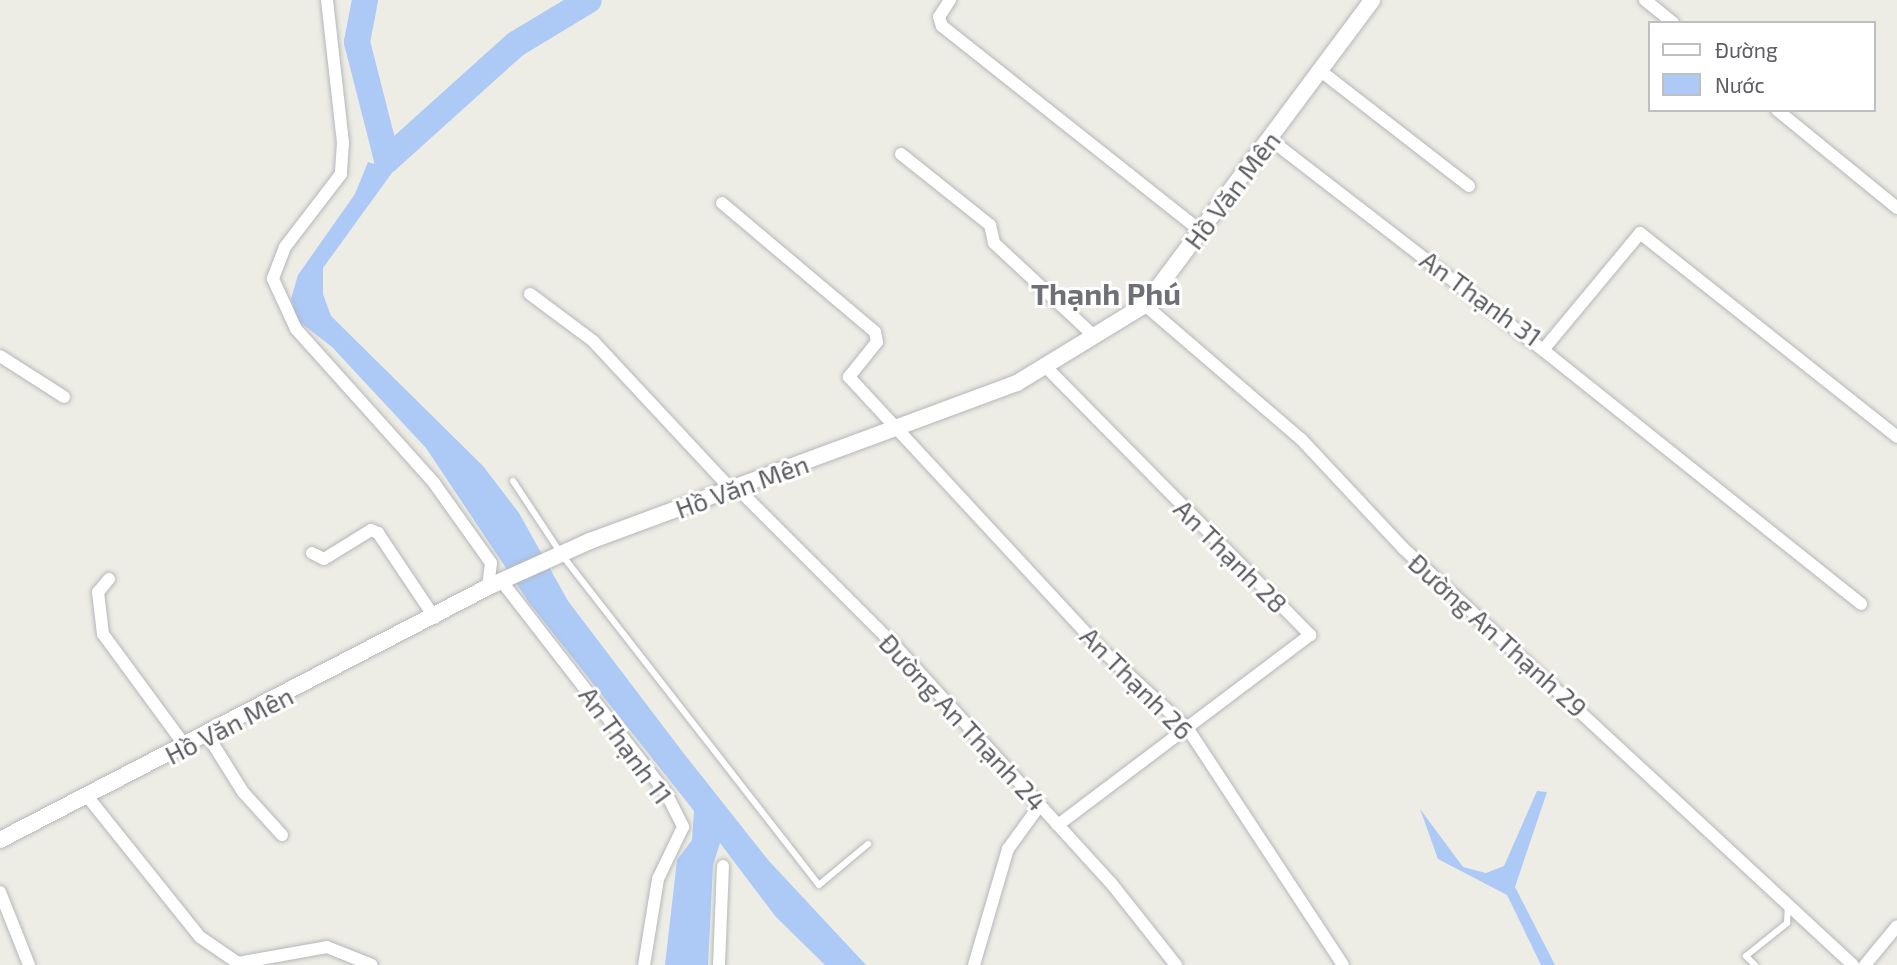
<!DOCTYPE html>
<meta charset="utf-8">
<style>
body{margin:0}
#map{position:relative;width:1897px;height:965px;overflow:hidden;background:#edede5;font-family:"Exo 2",sans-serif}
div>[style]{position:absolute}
.water>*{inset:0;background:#adc9f5}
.river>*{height:26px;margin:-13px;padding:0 13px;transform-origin:13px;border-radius:13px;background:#adc9f5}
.roads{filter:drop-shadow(0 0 2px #b5b6ba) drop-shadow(0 0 2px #b5b6ba)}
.service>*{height:6px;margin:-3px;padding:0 3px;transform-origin:3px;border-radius:3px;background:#fff}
.minor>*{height:12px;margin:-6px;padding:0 6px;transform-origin:6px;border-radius:6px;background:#fff}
.tertiary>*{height:16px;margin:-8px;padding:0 8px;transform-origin:8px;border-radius:8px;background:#fff}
span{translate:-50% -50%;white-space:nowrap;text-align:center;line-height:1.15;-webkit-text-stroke:6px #fff;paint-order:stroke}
.street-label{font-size:26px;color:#5d5e63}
.quarter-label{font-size:30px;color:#6e7075;font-weight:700}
.legend{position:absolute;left:1648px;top:21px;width:228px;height:91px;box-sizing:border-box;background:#fff;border:2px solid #bebfc1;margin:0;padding:9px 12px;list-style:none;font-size:21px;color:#5d5e63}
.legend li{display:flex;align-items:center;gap:14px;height:35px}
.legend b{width:35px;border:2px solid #bebfc1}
</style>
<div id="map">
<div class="water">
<div style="clip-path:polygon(368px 162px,394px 170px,323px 268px,323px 294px,331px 316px,483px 466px,519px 513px,568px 601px,685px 755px,769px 861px,866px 965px,825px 965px,776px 917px,720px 843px,713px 865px,708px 965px,665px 965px,677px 860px,692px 840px,694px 811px,530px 604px,426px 448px,332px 347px,297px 320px,291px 299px,298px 275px,355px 194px)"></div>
<div style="clip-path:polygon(1537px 791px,1547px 792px,1515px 887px,1555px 965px,1541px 965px,1507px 895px,1438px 859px,1420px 809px,1463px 867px,1486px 873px,1504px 866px)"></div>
</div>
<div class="river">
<div style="left:365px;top:0;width:43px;rotate:100.8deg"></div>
<div style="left:357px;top:42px;width:122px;rotate:75.7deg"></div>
<div style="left:387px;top:160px;width:173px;rotate:-42deg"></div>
<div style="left:516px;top:44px;width:85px;rotate:-31.1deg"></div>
</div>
<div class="roads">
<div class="service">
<div style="left:513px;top:481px;width:89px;rotate:56.5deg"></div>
<div style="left:562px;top:555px;width:418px;rotate:52.1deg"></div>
<div style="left:819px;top:885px;width:64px;rotate:-39.9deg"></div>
<div style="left:1755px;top:965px;width:13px;rotate:-135deg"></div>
<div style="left:1746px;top:956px;width:53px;rotate:-38.8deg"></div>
<div style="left:1787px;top:923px;width:17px;rotate:-87deg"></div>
</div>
<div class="minor">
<div style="left:327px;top:0;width:144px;rotate:83.6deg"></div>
<div style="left:343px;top:143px;width:31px;rotate:94deg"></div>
<div style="left:341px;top:174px;width:92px;rotate:127.5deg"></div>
<div style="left:285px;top:247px;width:34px;rotate:111deg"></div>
<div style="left:273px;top:279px;width:55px;rotate:65.3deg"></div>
<div style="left:296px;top:329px;width:207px;rotate:48.1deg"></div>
<div style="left:434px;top:483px;width:98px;rotate:54.5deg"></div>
<div style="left:491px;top:563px;width:24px;rotate:97deg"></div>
<div style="left:950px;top:0;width:20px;rotate:123deg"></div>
<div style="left:939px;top:17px;width:9px;rotate:72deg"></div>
<div style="left:942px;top:26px;width:330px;rotate:38.4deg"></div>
<div style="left:1645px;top:0;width:36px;rotate:39deg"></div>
<div style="left:1322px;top:72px;width:186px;rotate:37.8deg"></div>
<div style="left:1777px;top:110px;width:155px;rotate:39.2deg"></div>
<div style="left:1271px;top:140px;width:344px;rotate:37.7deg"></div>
<div style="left:1543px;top:350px;width:152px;rotate:-50.3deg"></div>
<div style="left:1640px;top:233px;width:328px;rotate:38.4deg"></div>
<div style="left:901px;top:154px;width:114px;rotate:38.6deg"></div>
<div style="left:990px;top:225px;width:18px;rotate:77deg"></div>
<div style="left:994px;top:243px;width:137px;rotate:42.9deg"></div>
<div style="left:722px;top:203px;width:200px;rotate:40.1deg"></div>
<div style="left:875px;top:332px;width:10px;rotate:79deg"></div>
<div style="left:877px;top:342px;width:45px;rotate:128.7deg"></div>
<div style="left:849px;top:377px;width:376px;rotate:47.2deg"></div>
<div style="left:1105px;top:653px;width:113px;rotate:42.5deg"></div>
<div style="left:1188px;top:729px;width:282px;rotate:56.7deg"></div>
<div style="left:530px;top:294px;width:79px;rotate:36.7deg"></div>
<div style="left:593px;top:341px;width:205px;rotate:47deg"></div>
<div style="left:1145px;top:305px;width:206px;rotate:40.7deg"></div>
<div style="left:1301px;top:439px;width:149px;rotate:46.9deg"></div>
<div style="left:1403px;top:548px;width:614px;rotate:42.82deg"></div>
<div style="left:1543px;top:350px;width:407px;rotate:38.6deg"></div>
<div style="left:0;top:356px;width:76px;rotate:32.6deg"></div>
<div style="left:1045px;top:366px;width:378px;rotate:45.4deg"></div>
<div style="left:1310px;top:635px;width:316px;rotate:143deg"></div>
<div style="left:738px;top:489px;width:225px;rotate:45deg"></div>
<div style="left:897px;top:648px;width:318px;rotate:47.7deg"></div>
<div style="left:1111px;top:883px;width:105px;rotate:51.6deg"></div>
<div style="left:312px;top:553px;width:13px;rotate:27deg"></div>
<div style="left:324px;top:559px;width:55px;rotate:-31.7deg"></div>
<div style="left:371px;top:530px;width:8px;rotate:23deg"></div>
<div style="left:378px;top:533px;width:102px;rotate:56.2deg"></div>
<div style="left:109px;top:579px;width:17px;rotate:130deg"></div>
<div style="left:98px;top:592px;width:42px;rotate:83.2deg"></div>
<div style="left:103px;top:634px;width:140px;rotate:53.7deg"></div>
<div style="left:503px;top:583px;width:266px;rotate:52.2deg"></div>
<div style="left:666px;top:793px;width:38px;rotate:63deg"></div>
<div style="left:683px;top:827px;width:58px;rotate:115.7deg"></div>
<div style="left:658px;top:879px;width:87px;rotate:99.2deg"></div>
<div style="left:208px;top:736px;width:66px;rotate:58deg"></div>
<div style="left:243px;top:792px;width:58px;rotate:47.8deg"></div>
<div style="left:87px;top:796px;width:181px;rotate:51.3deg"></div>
<div style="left:200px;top:937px;width:46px;rotate:34.4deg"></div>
<div style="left:238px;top:963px;width:90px;rotate:-10.2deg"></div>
<div style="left:327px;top:947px;width:48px;rotate:21.8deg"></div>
<div style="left:0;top:892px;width:79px;rotate:68.3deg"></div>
<div style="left:719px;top:965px;width:99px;rotate:-87.7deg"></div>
<div style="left:974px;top:965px;width:121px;rotate:-73.7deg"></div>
<div style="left:1008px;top:849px;width:54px;rotate:-54deg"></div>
<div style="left:1865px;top:965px;width:50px;rotate:-50.6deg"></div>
</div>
<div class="tertiary">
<div style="left:0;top:840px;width:550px;rotate:-27.4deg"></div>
<div style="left:488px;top:587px;width:112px;rotate:-24.3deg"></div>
<div style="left:590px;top:541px;width:455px;rotate:-20.3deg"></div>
<div style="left:1017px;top:383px;width:150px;rotate:-31.4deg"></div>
<div style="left:1145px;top:305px;width:380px;rotate:-53.3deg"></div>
</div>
</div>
<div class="street-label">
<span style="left:1232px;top:190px;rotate:-53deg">Hồ Văn Mên</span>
<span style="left:1481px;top:298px;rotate:36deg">An Thạnh 31</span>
<span style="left:742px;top:486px;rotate:-20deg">Hồ Văn Mên</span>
<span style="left:1231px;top:556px;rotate:45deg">An Thạnh 28</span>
<span style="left:1498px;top:635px;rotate:42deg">Đường An Thạnh 29</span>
<span style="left:1137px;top:683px;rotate:45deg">An Thạnh 26</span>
<span style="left:963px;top:722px;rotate:47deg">Đường An Thạnh 24</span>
<span style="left:229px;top:725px;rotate:-27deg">Hồ Văn Mên</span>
<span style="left:626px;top:745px;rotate:54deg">An Thạnh 11</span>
</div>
<div class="quarter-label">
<span style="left:1106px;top:293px">Thạnh Phú</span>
</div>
<ul class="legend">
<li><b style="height:9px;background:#fff"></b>Đường</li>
<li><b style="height:19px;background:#adc9f5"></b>Nước</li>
</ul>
</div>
